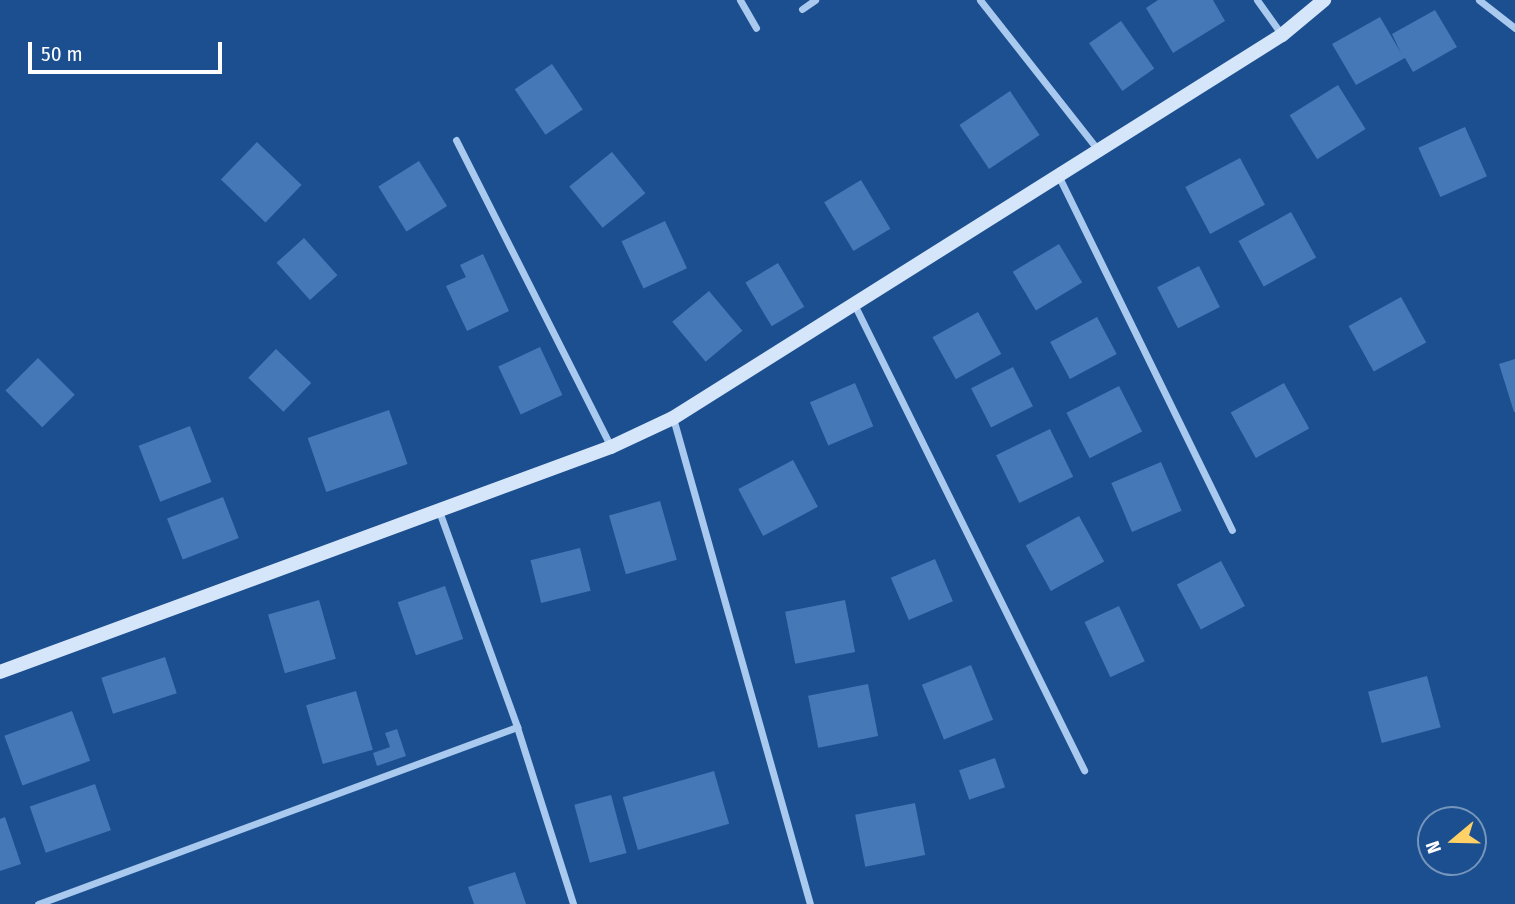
<!DOCTYPE html>
<style>
body{margin:0}
#map{position:relative;width:1515px;height:904px;overflow:hidden;background:#1b4f8f;font-family:"Fira Sans Condensed",sans-serif}
div>[style]{position:absolute}
.building>*{inset:0;background:#4478b7;transform-origin:0 0}
.street>*{height:7px;margin:-3.5px;padding:0 3.5px;transform-origin:3.5px;border-radius:3.5px;background:#a9c9ee}
.secondary>*{height:14px;margin:-7px;padding:0 7px;transform-origin:7px;border-radius:7px;background:#d6e6fa}
span{translate:-50% -50%;white-space:nowrap;text-align:center;line-height:1.15;-webkit-text-stroke:5px #1b4f8f;paint-order:stroke}
.north{position:absolute;left:1417px;top:806px;width:70px;height:70px;box-sizing:border-box;background:#1b4f8f;border:2px solid #7695bc;border-radius:50%;rotate:251deg;font-size:19px;font-weight:700;line-height:28px;text-align:center;color:#fff}
.north::after{content:'';display:block;margin:auto;width:24px;height:32px;background:#ffd166;clip-path:polygon(50% 0,100% 100%,50% 72%,0 100%)}
.scale{position:absolute;left:28px;top:42px;width:194px;height:32px;box-sizing:border-box;border:4px solid #fff;border-top:0;padding-left:9px;font-size:21px;line-height:24px;white-space:nowrap;color:#fff;-webkit-text-stroke:5px #1b4f8f;paint-order:stroke}
</style>
<div id="map">
<div class="building">
<div style="clip-path:polygon(1158px 0,1213px 0,1225px 21px,1173px 53px,1146px 8px)"></div>
<div style="clip-path:polygon(1435px 10px,1457px 47px,1413px 72px,1405px 58px,1356px 85px,1332px 44px,1380px 17px,1401px 53px,1392px 34px)"></div>
<div style="left:1121px;top:21px;width:58px;height:39px;rotate:55deg"></div>
<div style="left:552px;top:64px;width:55px;height:45px;rotate:56deg"></div>
<div style="left:1338px;top:85px;width:52px;height:57px;rotate:58deg"></div>
<div style="left:1010px;top:91px;width:53px;height:61px;rotate:56deg"></div>
<div style="left:1465px;top:127px;width:54px;height:51px;rotate:66deg"></div>
<div style="left:257px;top:142px;width:62px;height:52px;rotate:44deg"></div>
<div style="left:612px;top:152px;width:53px;height:55px;rotate:51deg"></div>
<div style="left:1240px;top:158px;width:53px;height:62px;rotate:62deg"></div>
<div style="left:419px;top:161px;width:53px;height:48px;rotate:58deg"></div>
<div style="left:861px;top:180px;width:57px;height:43px;rotate:59deg"></div>
<div style="left:1291px;top:212px;width:52px;height:60px;rotate:61deg"></div>
<div style="left:665px;top:221px;width:52px;height:48px;rotate:65deg"></div>
<div style="left:304px;top:238px;width:50px;height:37px;rotate:48deg"></div>
<div style="left:1059px;top:244px;width:45px;height:54px;rotate:59deg"></div>
<div style="clip-path:polygon(483px 254px,509px 311px,467px 331px,446px 286px,466px 277px,460px 265px)"></div>
<div style="left:778px;top:263px;width:51px;height:38px;rotate:59deg"></div>
<div style="left:1199px;top:266px;width:46px;height:47px;rotate:63deg"></div>
<div style="left:709px;top:291px;width:52px;height:48px;rotate:50deg"></div>
<div style="left:1401px;top:297px;width:52px;height:60px;rotate:61deg"></div>
<div style="left:978px;top:312px;width:48px;height:52px;rotate:61deg"></div>
<div style="left:1097px;top:317px;width:42px;height:53px;rotate:62deg"></div>
<div style="left:540px;top:347px;width:53px;height:46px;rotate:65deg"></div>
<div style="left:276px;top:349px;width:49px;height:40px;rotate:44deg"></div>
<div style="left:38px;top:358px;width:52px;height:46px;rotate:45deg"></div>
<div style="clip-path:polygon(1515px 359px,1515px 412px,1514px 412px,1499px 364px)"></div>
<div style="left:1013px;top:367px;width:44px;height:47px;rotate:63deg"></div>
<div style="left:855px;top:383px;width:47px;height:49px;rotate:67deg"></div>
<div style="left:1284px;top:383px;width:52px;height:61px;rotate:61deg"></div>
<div style="left:1119px;top:386px;width:51px;height:59px;rotate:63deg"></div>
<div style="left:389px;top:410px;width:57px;height:86px;rotate:71deg"></div>
<div style="left:190px;top:426px;width:60px;height:55px;rotate:69deg"></div>
<div style="left:1050px;top:429px;width:53px;height:60px;rotate:64deg"></div>
<div style="left:793px;top:460px;width:53px;height:62px;rotate:62deg"></div>
<div style="left:1161px;top:462px;width:53px;height:54px;rotate:67deg"></div>
<div style="left:223px;top:497px;width:44px;height:60px;rotate:69deg"></div>
<div style="left:660px;top:501px;width:61px;height:53px;rotate:74deg"></div>
<div style="left:1079px;top:516px;width:52px;height:61px;rotate:61deg"></div>
<div style="left:580px;top:548px;width:44px;height:51px;rotate:76deg"></div>
<div style="left:935px;top:559px;width:46px;height:48px;rotate:67deg"></div>
<div style="left:1221px;top:561px;width:51px;height:50px;rotate:62deg"></div>
<div style="left:445px;top:586px;width:56px;height:50px;rotate:71deg"></div>
<div style="left:319px;top:600px;width:61px;height:53px;rotate:74deg"></div>
<div style="left:845px;top:600px;width:53px;height:61px;rotate:79deg"></div>
<div style="left:1119px;top:606px;width:61px;height:38px;rotate:65deg"></div>
<div style="left:165px;top:657px;width:38px;height:67px;rotate:72deg"></div>
<div style="left:971px;top:665px;width:59px;height:53px;rotate:68deg"></div>
<div style="left:1427px;top:676px;width:53px;height:61px;rotate:75deg"></div>
<div style="left:868px;top:684px;width:53px;height:61px;rotate:79deg"></div>
<div style="left:356px;top:691px;width:61px;height:52px;rotate:74deg"></div>
<div style="left:72px;top:711px;width:53px;height:72px;rotate:70deg"></div>
<div style="clip-path:polygon(397px 729px,406px 756px,377px 766px,373px 753px,390px 747px,385px 733px)"></div>
<div style="left:995px;top:758px;width:31px;height:38px;rotate:71deg"></div>
<div style="left:714px;top:771px;width:55px;height:95px;rotate:74deg"></div>
<div style="left:95px;top:784px;width:49px;height:69px;rotate:71deg"></div>
<div style="left:611px;top:795px;width:60px;height:38px;rotate:75deg"></div>
<div style="left:915px;top:803px;width:53px;height:61px;rotate:79deg"></div>
<div style="clip-path:polygon(5px 817px,21px 864px,0 871px,0 819px)"></div>
<div style="clip-path:polygon(515px 872px,526px 904px,474px 904px,468px 887px)"></div>
</div>
<div class="street">
<div style="left:740px;top:0;width:32px;rotate:60deg"></div>
<div style="left:980px;top:0;width:192px;rotate:51.8deg"></div>
<div style="left:1257px;top:0;width:43px;rotate:54.5deg"></div>
<div style="left:1479px;top:0;width:46px;rotate:37.9deg"></div>
<div style="left:802px;top:9px;width:16px;rotate:-35deg"></div>
<div style="left:456px;top:140px;width:344px;rotate:63.2deg"></div>
<div style="left:1059px;top:177px;width:393px;rotate:63.9deg"></div>
<div style="left:854px;top:304px;width:520px;rotate:63.73deg"></div>
<div style="left:673px;top:418px;width:505px;rotate:74.26deg"></div>
<div style="left:439px;top:511px;width:230px;rotate:70.1deg"></div>
<div style="left:517px;top:727px;width:186px;rotate:72.4deg"></div>
<div style="left:38px;top:904px;width:511px;rotate:-20.28deg"></div>
</div>
<div class="secondary">
<div style="left:0;top:672px;width:651px;rotate:-20.22deg"></div>
<div style="left:611px;top:447px;width:68px;rotate:-25.1deg"></div>
<div style="left:673px;top:418px;width:719px;rotate:-32.17deg"></div>
<div style="left:1282px;top:35px;width:55px;rotate:-39.8deg"></div>
</div>
<div class="north">N</div>
<div class="scale">50 m</div>
</div>
